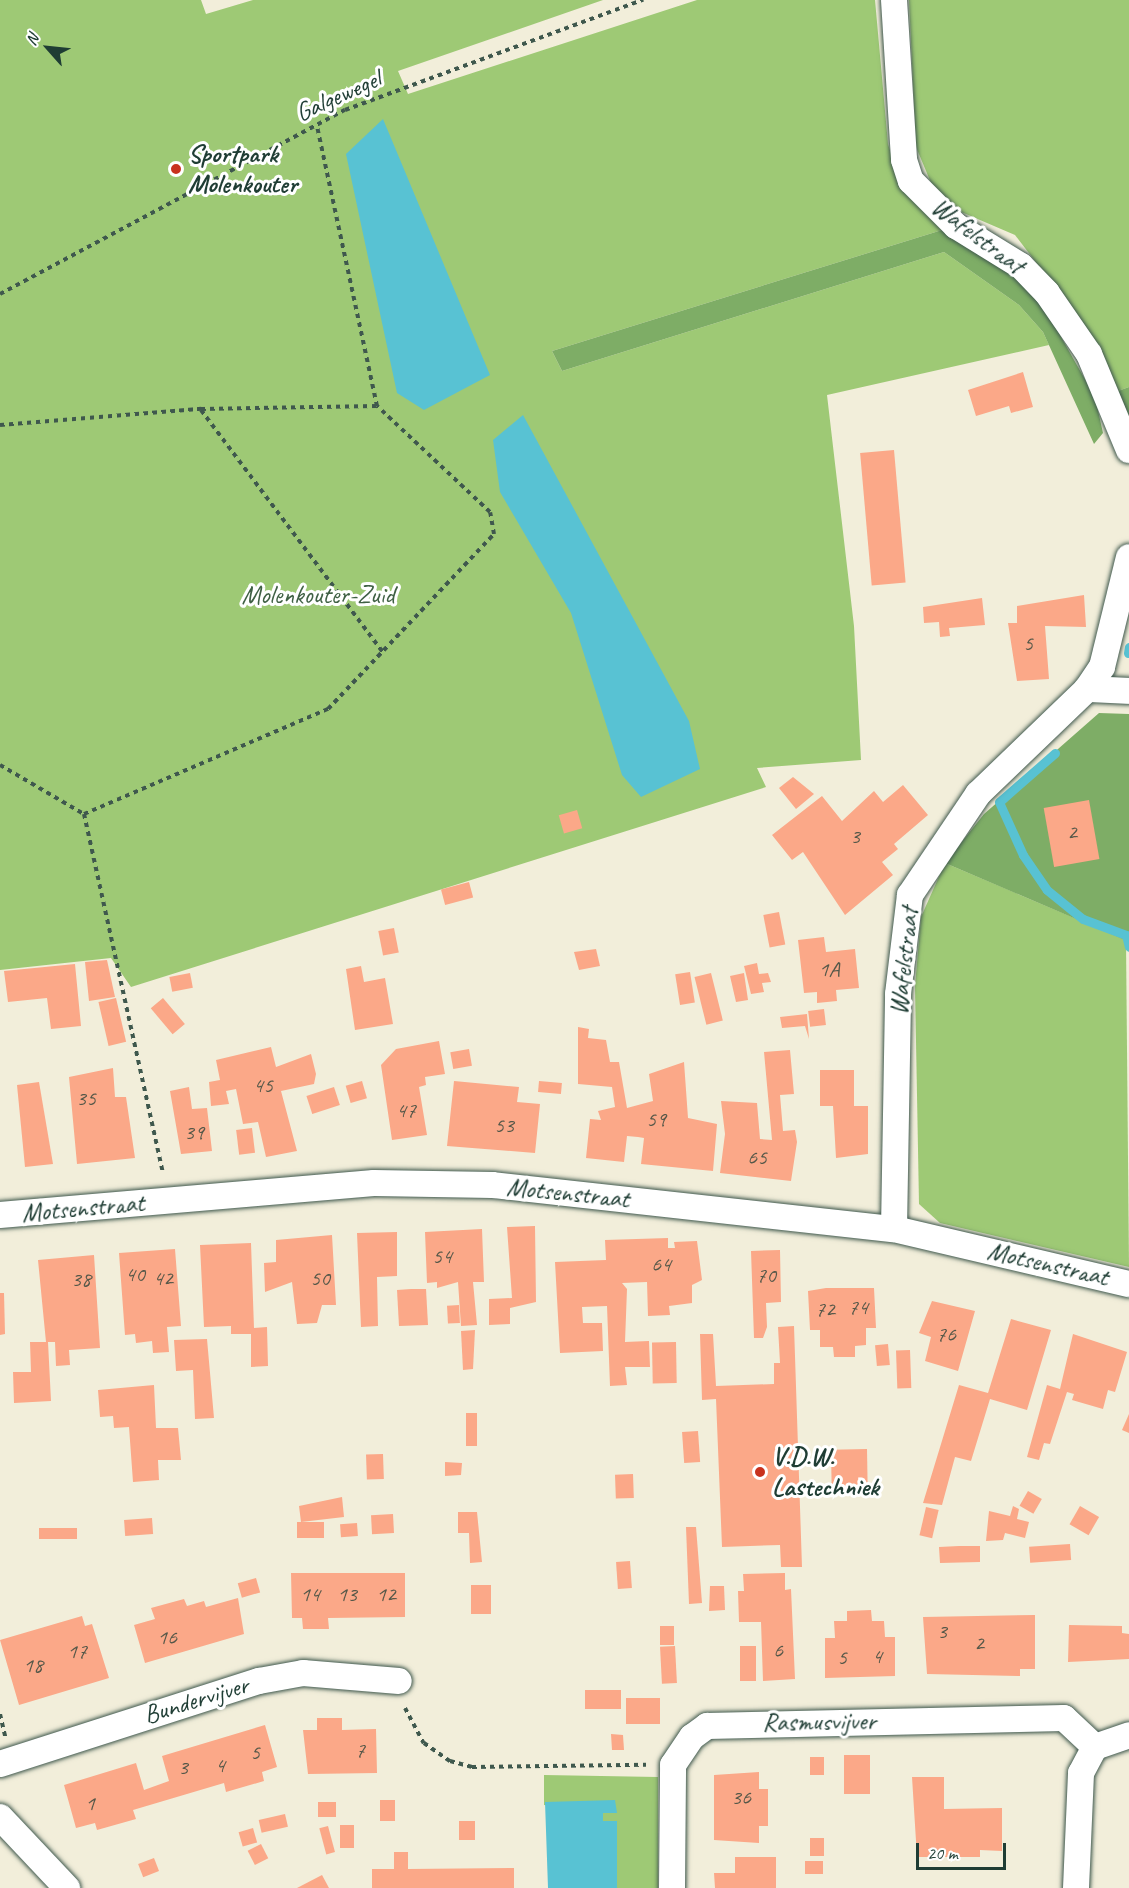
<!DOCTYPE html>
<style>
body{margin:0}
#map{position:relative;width:1129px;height:1888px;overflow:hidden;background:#f2eeda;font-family:Caveat,sans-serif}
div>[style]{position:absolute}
.green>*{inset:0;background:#9ec975}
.forest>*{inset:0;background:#7ead66}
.water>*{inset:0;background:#58c2d3}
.stream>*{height:9px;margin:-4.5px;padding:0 4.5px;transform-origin:4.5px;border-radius:4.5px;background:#58c2d3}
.building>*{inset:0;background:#fba888;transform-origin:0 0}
.path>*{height:4px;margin-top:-2px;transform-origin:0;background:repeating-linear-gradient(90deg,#3f584d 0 4.5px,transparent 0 9px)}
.roads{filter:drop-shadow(0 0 2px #3f584d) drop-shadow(0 0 2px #3f584d)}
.street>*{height:26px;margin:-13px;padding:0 13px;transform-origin:13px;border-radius:13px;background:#fff}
.dots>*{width:16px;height:16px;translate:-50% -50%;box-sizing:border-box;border:3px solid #fff;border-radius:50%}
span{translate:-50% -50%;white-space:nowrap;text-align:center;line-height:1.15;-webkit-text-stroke:6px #fff;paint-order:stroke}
.number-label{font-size:22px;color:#565849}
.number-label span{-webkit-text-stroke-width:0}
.street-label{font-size:26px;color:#1f3d34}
.poi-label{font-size:26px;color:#1f3d34;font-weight:700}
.left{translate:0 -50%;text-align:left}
.park-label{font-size:26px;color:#3f6044}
.north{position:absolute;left:18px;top:18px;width:60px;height:60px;-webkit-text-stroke:4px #fff;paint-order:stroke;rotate:297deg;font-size:16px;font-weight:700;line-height:24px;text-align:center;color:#1f3d34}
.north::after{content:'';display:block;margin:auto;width:21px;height:27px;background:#1f3d34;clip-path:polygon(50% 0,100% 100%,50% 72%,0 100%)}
.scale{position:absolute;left:916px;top:1843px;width:90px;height:27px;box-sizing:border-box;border:3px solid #1f3d34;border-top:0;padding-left:8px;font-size:18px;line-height:21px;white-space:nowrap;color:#1f3d34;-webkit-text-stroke:4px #fff;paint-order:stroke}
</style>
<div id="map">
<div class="green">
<div style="clip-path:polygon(0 0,201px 0,206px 14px,253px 0,603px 0,398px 71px,408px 94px,697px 0,875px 0,888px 144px,896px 170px,942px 230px,552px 351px,562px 371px,944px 252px,1019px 305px,1043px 332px,1049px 345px,827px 395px,854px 626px,861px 760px,757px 768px,766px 787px,131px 987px,111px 958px,0 970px)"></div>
<div style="clip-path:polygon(909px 0,1129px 0,1129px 387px,1118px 391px,1081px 321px,1015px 235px,952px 208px,934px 190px,916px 147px)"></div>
<div style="clip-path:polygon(945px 863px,1126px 940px,1129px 1267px,940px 1223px,919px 1204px,915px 986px,921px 917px)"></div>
<div style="clip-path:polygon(544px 1775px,658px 1777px,658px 1888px,617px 1888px,617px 1822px,603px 1821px,603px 1813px,544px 1805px)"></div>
</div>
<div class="forest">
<div style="clip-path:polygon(942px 230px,1008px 270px,1039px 298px,1095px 397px,1103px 433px,1094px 444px,1043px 332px,1019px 305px,944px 252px,562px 371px,552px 351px)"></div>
<div style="clip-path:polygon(1129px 387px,1129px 419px,1118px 391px)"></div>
<div style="clip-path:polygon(1099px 713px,1129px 714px,1129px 952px,1125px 940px,945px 863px,984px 814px)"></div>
</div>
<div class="water">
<div style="clip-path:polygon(383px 119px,490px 375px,424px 410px,397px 393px,346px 154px)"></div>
<div style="clip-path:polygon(523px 415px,689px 721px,700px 769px,641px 797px,622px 775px,571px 613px,500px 492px,493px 440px)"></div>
<div style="clip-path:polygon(615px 1800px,617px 1813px,603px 1813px,603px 1821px,617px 1821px,617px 1888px,548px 1888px,545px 1802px)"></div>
</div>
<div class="stream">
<div style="left:1128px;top:653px;width:6px;rotate:-81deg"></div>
<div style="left:1055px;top:753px;width:74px;rotate:138.8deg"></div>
<div style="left:999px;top:802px;width:58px;rotate:65.6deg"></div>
<div style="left:1023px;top:855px;width:42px;rotate:55.6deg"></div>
<div style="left:1047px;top:890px;width:46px;rotate:38.9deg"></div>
<div style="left:1083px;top:919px;width:46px;rotate:20.4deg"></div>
<div style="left:1126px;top:935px;width:12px;rotate:76deg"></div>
</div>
<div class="building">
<div style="clip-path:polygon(1023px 372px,1033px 407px,1011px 413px,1009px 406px,976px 416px,968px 390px)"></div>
<div style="left:894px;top:450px;width:133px;height:34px;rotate:85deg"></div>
<div style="clip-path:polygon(1084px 595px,1086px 627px,1045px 626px,1049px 679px,1017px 681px,1008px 623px,1017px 623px,1017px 606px)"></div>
<div style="clip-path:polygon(982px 598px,985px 625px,949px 628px,950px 636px,940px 637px,939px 622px,924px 623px,923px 607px)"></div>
<div style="clip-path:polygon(793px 777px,814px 794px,796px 809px,779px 788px)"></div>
<div style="clip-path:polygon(903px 785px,928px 815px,894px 844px,898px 849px,882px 862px,893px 875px,845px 915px,803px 852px,792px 860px,772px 835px,822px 796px,842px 821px,874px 791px,883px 802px)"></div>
<div style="left:1089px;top:800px;width:60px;height:46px;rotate:80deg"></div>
<div style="left:577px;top:810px;width:19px;height:19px;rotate:74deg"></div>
<div style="left:469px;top:882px;width:16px;height:29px;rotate:75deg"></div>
<div style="left:779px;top:912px;width:33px;height:16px;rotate:79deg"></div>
<div style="left:394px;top:928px;width:25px;height:16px;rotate:79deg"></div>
<div style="clip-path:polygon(824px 937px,826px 952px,855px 949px,859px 988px,836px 990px,837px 1001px,817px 1003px,817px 992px,804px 993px,798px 940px)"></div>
<div style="clip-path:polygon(596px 949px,600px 966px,579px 970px,574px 952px)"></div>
<div style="clip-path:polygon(107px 960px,115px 997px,89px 1001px,85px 962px)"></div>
<div style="clip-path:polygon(757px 963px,759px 974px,768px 973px,771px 982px,762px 983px,764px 992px,751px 994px,744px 966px)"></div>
<div style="clip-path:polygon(75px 964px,81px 1026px,51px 1029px,47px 998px,8px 1002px,4px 971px)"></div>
<div style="clip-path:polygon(361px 966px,364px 982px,385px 978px,393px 1024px,355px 1030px,346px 969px)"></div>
<div style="left:690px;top:972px;width:31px;height:15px;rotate:81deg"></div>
<div style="left:190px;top:973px;width:15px;height:21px;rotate:79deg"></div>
<div style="left:711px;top:973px;width:49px;height:17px;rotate:76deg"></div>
<div style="clip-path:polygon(744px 973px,748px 1000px,736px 1002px,730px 976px)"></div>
<div style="left:116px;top:998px;width:45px;height:18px;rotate:77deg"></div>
<div style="left:163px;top:998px;width:34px;height:16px;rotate:50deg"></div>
<div style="left:824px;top:1009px;width:16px;height:16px;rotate:83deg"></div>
<div style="clip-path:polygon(807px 1014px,809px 1039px,805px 1026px,782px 1028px,780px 1017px)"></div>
<div style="clip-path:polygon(578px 1027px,589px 1029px,588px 1038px,606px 1040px,610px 1062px,619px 1062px,627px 1108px,653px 1101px,649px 1074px,684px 1062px,688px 1118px,717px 1124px,713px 1171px,641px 1164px,644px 1138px,638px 1137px,627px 1136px,624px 1162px,586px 1158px,590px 1119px,601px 1120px,598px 1111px,615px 1107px,612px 1087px,578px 1084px)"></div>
<div style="clip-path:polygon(439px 1041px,445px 1074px,425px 1077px,426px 1085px,419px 1087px,427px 1135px,392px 1140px,381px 1065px,396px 1049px)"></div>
<div style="clip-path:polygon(271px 1047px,276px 1067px,311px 1054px,316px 1074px,314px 1084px,281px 1091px,297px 1151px,266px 1157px,258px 1122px,243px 1124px,236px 1089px,226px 1091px,229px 1104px,211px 1106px,209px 1082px,220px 1080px,216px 1060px)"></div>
<div style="left:469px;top:1049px;width:17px;height:19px;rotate:80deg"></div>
<div style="clip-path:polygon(790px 1050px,794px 1094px,780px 1095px,783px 1131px,795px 1130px,797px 1142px,791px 1181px,720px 1173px,725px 1134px,721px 1101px,757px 1103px,760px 1139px,772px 1140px,764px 1052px)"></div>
<div style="clip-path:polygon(113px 1068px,115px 1097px,126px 1097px,135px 1158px,77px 1164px,69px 1077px)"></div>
<div style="clip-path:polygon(820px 1070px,854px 1070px,854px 1106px,868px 1106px,868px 1154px,836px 1158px,833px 1106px,820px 1106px)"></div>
<div style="left:362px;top:1081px;width:18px;height:17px;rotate:74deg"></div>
<div style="clip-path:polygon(454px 1081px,519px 1087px,517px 1102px,540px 1104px,535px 1153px,447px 1146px)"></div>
<div style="left:539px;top:1081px;width:23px;height:11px;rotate:5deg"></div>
<div style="clip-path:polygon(39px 1082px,53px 1164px,25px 1167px,17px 1085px)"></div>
<div style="clip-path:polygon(189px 1087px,192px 1109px,207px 1108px,212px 1151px,181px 1154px,170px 1091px)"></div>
<div style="left:334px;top:1087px;width:19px;height:29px;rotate:72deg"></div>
<div style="left:252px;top:1128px;width:25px;height:16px;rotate:83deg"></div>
<div style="clip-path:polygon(535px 1226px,536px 1302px,510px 1308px,510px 1324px,489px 1325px,489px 1299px,512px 1298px,507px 1227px)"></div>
<div style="clip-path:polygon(482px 1229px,484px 1282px,473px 1282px,477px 1325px,461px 1326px,458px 1282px,437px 1288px,437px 1282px,427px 1283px,425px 1232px)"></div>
<div style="clip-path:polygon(397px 1232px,397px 1276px,377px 1277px,378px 1326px,361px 1327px,357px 1233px)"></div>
<div style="clip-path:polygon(332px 1235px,336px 1305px,322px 1305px,317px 1323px,297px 1324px,292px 1282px,265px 1292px,264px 1263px,276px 1262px,276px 1240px)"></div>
<div style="clip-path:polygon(668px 1238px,668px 1248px,675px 1248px,674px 1242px,697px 1241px,702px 1280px,692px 1285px,692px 1303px,669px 1306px,670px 1315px,648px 1316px,647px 1282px,622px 1283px,627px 1289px,625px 1342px,649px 1341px,650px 1367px,625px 1367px,627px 1385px,610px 1386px,607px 1306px,582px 1307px,583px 1323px,602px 1323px,603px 1351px,560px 1353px,555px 1262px,606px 1260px,605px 1240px)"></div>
<div style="clip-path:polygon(251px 1243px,254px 1328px,267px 1327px,268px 1366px,251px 1367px,251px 1334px,231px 1334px,231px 1326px,204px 1327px,200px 1245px)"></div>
<div style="clip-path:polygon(175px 1249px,181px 1326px,167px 1327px,169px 1352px,153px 1353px,152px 1341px,136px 1343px,135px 1334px,125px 1335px,119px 1253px)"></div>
<div style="clip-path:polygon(780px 1250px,781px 1302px,766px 1303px,767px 1327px,763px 1338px,754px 1338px,751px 1251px)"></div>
<div style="clip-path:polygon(94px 1255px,100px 1348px,69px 1350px,70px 1365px,56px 1366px,55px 1342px,48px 1342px,51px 1401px,14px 1403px,13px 1372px,31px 1372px,30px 1342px,46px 1342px,38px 1260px)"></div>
<div style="clip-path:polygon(826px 1288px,874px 1288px,876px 1328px,866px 1328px,866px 1345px,855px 1346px,855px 1357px,834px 1357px,833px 1347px,820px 1347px,820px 1330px,810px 1330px,808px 1291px)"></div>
<div style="clip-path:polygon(411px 1289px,426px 1289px,428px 1325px,399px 1326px,397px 1290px)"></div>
<div style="clip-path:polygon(0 1293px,4px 1293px,5px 1334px,0 1335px)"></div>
<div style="clip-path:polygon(932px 1301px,975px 1311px,958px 1371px,925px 1361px,931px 1337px,919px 1333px)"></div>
<div style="left:459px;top:1305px;width:18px;height:12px;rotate:87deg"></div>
<div style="clip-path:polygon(1011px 1319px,1051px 1330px,1027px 1410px,990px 1399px,971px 1461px,955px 1457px,942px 1505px,923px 1503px,959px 1385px,988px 1393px)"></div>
<div style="clip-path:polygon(794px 1326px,802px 1567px,781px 1567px,780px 1545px,722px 1547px,716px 1399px,702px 1400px,700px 1334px,713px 1334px,716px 1386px,774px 1384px,774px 1363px,780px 1363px,778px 1327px)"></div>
<div style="clip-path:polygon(475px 1330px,473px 1369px,463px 1370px,461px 1331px)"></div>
<div style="clip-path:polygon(1073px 1334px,1127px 1352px,1115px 1392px,1108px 1390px,1103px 1409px,1072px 1400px,1074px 1394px,1067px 1392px,1050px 1444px,1044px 1443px,1039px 1460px,1027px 1457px,1047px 1385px,1060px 1389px)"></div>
<div style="clip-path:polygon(207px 1339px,214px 1418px,195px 1419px,193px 1370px,176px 1371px,174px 1340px)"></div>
<div style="left:676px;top:1342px;width:41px;height:24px;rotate:89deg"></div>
<div style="left:888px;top:1344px;width:21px;height:13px;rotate:85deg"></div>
<div style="left:910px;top:1350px;width:38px;height:14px;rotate:88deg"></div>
<div style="clip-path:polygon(154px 1385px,156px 1428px,178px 1428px,181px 1460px,158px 1460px,159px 1480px,133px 1482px,129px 1427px,114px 1428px,113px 1416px,100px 1417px,98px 1390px)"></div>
<div style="left:466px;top:1413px;width:11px;height:33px"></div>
<div style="clip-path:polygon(1129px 1414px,1129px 1433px,1122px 1430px)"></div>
<div style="left:698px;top:1431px;width:31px;height:16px;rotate:86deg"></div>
<div style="left:867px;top:1449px;width:41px;height:36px;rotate:89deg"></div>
<div style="left:383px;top:1454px;width:25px;height:17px;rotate:88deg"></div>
<div style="clip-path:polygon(445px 1462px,462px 1463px,461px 1475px,445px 1476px)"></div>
<div style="left:633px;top:1474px;width:24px;height:18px;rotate:88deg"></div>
<div style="left:1028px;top:1491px;width:16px;height:17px;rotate:30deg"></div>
<div style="clip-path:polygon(342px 1497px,344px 1517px,301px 1522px,299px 1506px)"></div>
<div style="clip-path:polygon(1013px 1506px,1019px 1509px,1017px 1519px,1029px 1522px,1025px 1538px,1005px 1533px,1003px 1540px,986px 1541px,989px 1511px,1010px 1516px)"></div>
<div style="left:1080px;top:1506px;width:22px;height:21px;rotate:30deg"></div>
<div style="left:926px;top:1507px;width:13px;height:29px;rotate:13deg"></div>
<div style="clip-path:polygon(458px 1512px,477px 1512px,482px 1562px,470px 1563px,469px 1533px,458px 1533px)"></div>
<div style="left:393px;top:1514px;width:19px;height:22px;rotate:87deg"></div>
<div style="left:152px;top:1518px;width:16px;height:28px;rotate:86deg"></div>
<div style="left:297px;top:1522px;width:27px;height:16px"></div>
<div style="left:357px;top:1523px;width:13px;height:17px;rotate:86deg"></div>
<div style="clip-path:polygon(686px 1527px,696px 1527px,702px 1603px,689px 1604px)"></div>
<div style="left:77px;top:1528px;width:11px;height:38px;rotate:90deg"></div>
<div style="left:1070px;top:1544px;width:16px;height:41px;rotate:86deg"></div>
<div style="clip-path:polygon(959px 1546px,980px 1546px,980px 1562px,940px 1563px,939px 1547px)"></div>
<div style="left:630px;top:1561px;width:27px;height:14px;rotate:86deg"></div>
<div style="clip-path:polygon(291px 1573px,405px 1573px,405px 1617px,328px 1618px,329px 1629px,303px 1629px,302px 1618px,292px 1618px)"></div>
<div style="clip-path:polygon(785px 1573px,785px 1590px,791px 1589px,795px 1679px,763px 1681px,761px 1622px,739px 1622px,738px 1591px,744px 1591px,743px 1574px)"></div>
<div style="left:256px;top:1578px;width:15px;height:19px;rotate:74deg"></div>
<div style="left:471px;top:1585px;width:20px;height:29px"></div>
<div style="clip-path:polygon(710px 1586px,724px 1586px,725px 1610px,709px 1611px)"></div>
<div style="clip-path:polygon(238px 1598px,244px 1634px,145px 1663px,134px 1625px,155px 1619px,151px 1608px,184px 1599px,187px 1606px,204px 1601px,206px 1607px)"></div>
<div style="clip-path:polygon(871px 1610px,872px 1621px,884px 1621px,885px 1637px,895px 1637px,895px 1676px,825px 1678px,825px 1638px,835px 1638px,834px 1621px,847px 1621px,847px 1611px)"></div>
<div style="clip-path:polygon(1035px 1615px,1035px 1669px,1020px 1669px,1020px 1676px,927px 1674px,923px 1617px)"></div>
<div style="clip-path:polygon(82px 1616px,85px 1626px,92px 1624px,109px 1678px,19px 1705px,0 1640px)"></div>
<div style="clip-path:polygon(1069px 1625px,1122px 1626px,1122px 1633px,1129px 1634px,1129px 1659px,1068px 1662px)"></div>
<div style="left:674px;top:1626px;width:19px;height:14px;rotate:90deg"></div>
<div style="left:675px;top:1646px;width:37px;height:15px;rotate:87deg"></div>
<div style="left:740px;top:1646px;width:16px;height:35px"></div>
<div style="left:621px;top:1690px;width:19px;height:36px;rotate:90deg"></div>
<div style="left:626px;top:1698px;width:34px;height:26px"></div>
<div style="clip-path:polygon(317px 1718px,342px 1718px,342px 1730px,376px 1729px,377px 1773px,308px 1774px,303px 1730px,317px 1730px)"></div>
<div style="clip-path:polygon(265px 1725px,277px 1767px,262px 1772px,264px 1781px,226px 1792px,224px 1783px,133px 1810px,136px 1819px,97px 1830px,95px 1823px,76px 1828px,64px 1785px,136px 1763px,144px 1790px,169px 1781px,162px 1756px)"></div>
<div style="clip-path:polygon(611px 1734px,623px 1735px,624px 1750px,612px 1750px)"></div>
<div style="left:844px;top:1755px;width:26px;height:39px"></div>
<div style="left:810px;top:1757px;width:14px;height:18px"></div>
<div style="clip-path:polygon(759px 1772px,759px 1789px,768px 1789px,768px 1826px,759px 1826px,759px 1843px,714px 1840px,714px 1775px)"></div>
<div style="clip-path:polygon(912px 1777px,944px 1777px,944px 1809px,1002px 1808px,1002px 1851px,980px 1850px,980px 1857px,917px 1857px)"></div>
<div style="left:380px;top:1800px;width:15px;height:21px"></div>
<div style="left:318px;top:1802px;width:18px;height:15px"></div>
<div style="left:285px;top:1814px;width:13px;height:27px;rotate:77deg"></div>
<div style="left:475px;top:1821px;width:19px;height:16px;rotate:90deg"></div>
<div style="left:354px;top:1825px;width:23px;height:14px;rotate:90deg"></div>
<div style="left:328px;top:1826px;width:27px;height:9px;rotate:75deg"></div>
<div style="left:253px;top:1828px;width:15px;height:15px;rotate:74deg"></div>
<div style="left:810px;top:1838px;width:14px;height:18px"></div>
<div style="left:261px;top:1844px;width:16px;height:15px;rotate:63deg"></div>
<div style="clip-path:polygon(394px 1852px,408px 1852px,408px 1869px,514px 1868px,514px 1888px,372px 1888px,372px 1869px,394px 1869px)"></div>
<div style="clip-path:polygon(735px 1857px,776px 1857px,776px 1888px,715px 1888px,714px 1873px,735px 1873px)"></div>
<div style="left:154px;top:1858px;width:14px;height:17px;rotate:69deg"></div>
<div style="left:805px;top:1861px;width:18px;height:13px"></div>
<div style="clip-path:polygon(322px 1875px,329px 1888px,297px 1888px)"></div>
</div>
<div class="path">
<div style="left:0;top:294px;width:391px;rotate:-28.1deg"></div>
<div style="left:345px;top:110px;width:318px;rotate:-20.3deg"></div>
<div style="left:201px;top:410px;width:303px;rotate:53.1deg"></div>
<div style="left:0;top:425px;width:202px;rotate:-4.6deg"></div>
<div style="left:201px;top:409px;width:176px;rotate:-1deg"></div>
<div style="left:0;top:765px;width:97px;rotate:30.3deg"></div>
<div style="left:84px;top:814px;width:368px;rotate:77.6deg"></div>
<div style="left:84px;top:814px;width:266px;rotate:-23.3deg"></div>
<div style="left:328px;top:709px;width:241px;rotate:-46.5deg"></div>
<div style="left:494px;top:534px;width:22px;rotate:-100deg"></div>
<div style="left:490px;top:512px;width:155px;rotate:-136.8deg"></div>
<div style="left:377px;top:406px;width:287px;rotate:-102.1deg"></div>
<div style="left:405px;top:1708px;width:40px;rotate:62deg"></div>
<div style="left:424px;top:1743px;width:32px;rotate:35deg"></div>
<div style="left:450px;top:1761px;width:23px;rotate:15deg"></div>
<div style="left:472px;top:1767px;width:174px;rotate:-0.7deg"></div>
<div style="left:0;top:1714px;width:23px;rotate:77deg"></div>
</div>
<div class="roads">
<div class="street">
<div style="left:894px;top:0;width:160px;rotate:86.4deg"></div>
<div style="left:904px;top:160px;width:22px;rotate:72deg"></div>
<div style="left:911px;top:181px;width:64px;rotate:45deg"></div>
<div style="left:956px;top:226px;width:76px;rotate:31.6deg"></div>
<div style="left:1021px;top:266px;width:37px;rotate:46deg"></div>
<div style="left:1047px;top:293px;width:74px;rotate:55.5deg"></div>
<div style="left:1089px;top:354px;width:104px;rotate:67.4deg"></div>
<div style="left:1087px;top:689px;width:42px;rotate:2.7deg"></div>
<div style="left:0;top:1215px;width:375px;rotate:-4.9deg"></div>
<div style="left:374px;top:1183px;width:119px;rotate:1deg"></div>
<div style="left:493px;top:1185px;width:403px;rotate:6.3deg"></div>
<div style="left:894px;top:1229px;width:241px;rotate:13.2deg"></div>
<div style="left:894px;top:1229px;width:235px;rotate:-89deg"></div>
<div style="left:898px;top:994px;width:100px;rotate:-83.1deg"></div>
<div style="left:910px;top:895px;width:122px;rotate:-56deg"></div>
<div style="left:978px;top:794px;width:151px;rotate:-43.9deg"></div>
<div style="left:1087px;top:689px;width:27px;rotate:-56deg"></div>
<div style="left:1102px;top:667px;width:113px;rotate:-76.2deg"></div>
<div style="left:0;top:1764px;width:272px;rotate:-17.8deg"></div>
<div style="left:259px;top:1681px;width:45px;rotate:-10.3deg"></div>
<div style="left:303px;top:1673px;width:96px;rotate:4.8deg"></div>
<div style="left:0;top:1817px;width:98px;rotate:46.7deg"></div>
<div style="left:672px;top:1888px;width:123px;rotate:-89.5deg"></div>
<div style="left:673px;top:1765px;width:34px;rotate:-56deg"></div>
<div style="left:692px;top:1737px;width:19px;rotate:-36deg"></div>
<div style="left:707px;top:1726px;width:357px;rotate:-1.3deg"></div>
<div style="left:1064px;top:1718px;width:42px;rotate:43.1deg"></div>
<div style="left:1076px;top:1888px;width:115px;rotate:-87.5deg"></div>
<div style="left:1081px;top:1773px;width:30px;rotate:-62deg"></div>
<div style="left:1095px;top:1747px;width:36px;rotate:-19deg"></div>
</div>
</div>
<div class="dots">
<div style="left:176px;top:169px;background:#c8321e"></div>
<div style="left:760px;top:1472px;background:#c8321e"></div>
</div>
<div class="number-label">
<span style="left:1028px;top:644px">5</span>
<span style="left:1072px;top:833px">2</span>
<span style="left:855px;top:837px">3</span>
<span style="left:829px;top:970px">1A</span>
<span style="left:263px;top:1086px">45</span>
<span style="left:86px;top:1099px">35</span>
<span style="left:406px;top:1111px">47</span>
<span style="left:656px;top:1120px">59</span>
<span style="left:504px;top:1126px">53</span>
<span style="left:194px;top:1133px">39</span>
<span style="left:757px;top:1158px">65</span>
<span style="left:442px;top:1257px">54</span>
<span style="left:661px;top:1265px">64</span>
<span style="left:135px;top:1275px">40</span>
<span style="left:766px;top:1276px">70</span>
<span style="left:163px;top:1279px">42</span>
<span style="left:320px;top:1279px">50</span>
<span style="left:81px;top:1280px">38</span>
<span style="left:858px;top:1308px">74</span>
<span style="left:825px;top:1310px">72</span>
<span style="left:946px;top:1335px">76</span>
<span style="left:310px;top:1595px">14</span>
<span style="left:347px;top:1595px">13</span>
<span style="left:386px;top:1595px">12</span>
<span style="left:942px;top:1632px">3</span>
<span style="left:167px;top:1638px">16</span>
<span style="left:979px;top:1644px">2</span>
<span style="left:778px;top:1651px">6</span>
<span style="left:77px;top:1652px">17</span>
<span style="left:877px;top:1657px">4</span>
<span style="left:842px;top:1658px">5</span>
<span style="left:33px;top:1666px">18</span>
<span style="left:360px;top:1751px">7</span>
<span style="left:255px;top:1753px">5</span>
<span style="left:220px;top:1766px">4</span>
<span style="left:183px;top:1768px">3</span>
<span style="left:741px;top:1798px">36</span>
<span style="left:90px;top:1804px">1</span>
</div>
<div class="street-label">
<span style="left:338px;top:96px;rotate:-24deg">Galgewegel</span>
<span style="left:978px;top:236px;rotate:37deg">Wafelstraat</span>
<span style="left:904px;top:961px;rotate:-84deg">Wafelstraat</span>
<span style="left:568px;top:1193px;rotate:6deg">Motsenstraat</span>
<span style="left:83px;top:1208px;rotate:-5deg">Motsenstraat</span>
<span style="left:1048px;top:1264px;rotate:13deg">Motsenstraat</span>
<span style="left:196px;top:1700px;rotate:-17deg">Bundervijver</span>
<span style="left:819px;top:1722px;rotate:-1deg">Rasmusvijver</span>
</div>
<div class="poi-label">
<span class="left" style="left:188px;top:169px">Sportpark<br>Molenkouter</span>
<span class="left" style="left:772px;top:1472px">V.D.W.<br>Lastechniek</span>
</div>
<div class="park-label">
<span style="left:318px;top:595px">Molenkouter-Zuid</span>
</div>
<div class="north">N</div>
<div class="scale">20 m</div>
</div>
